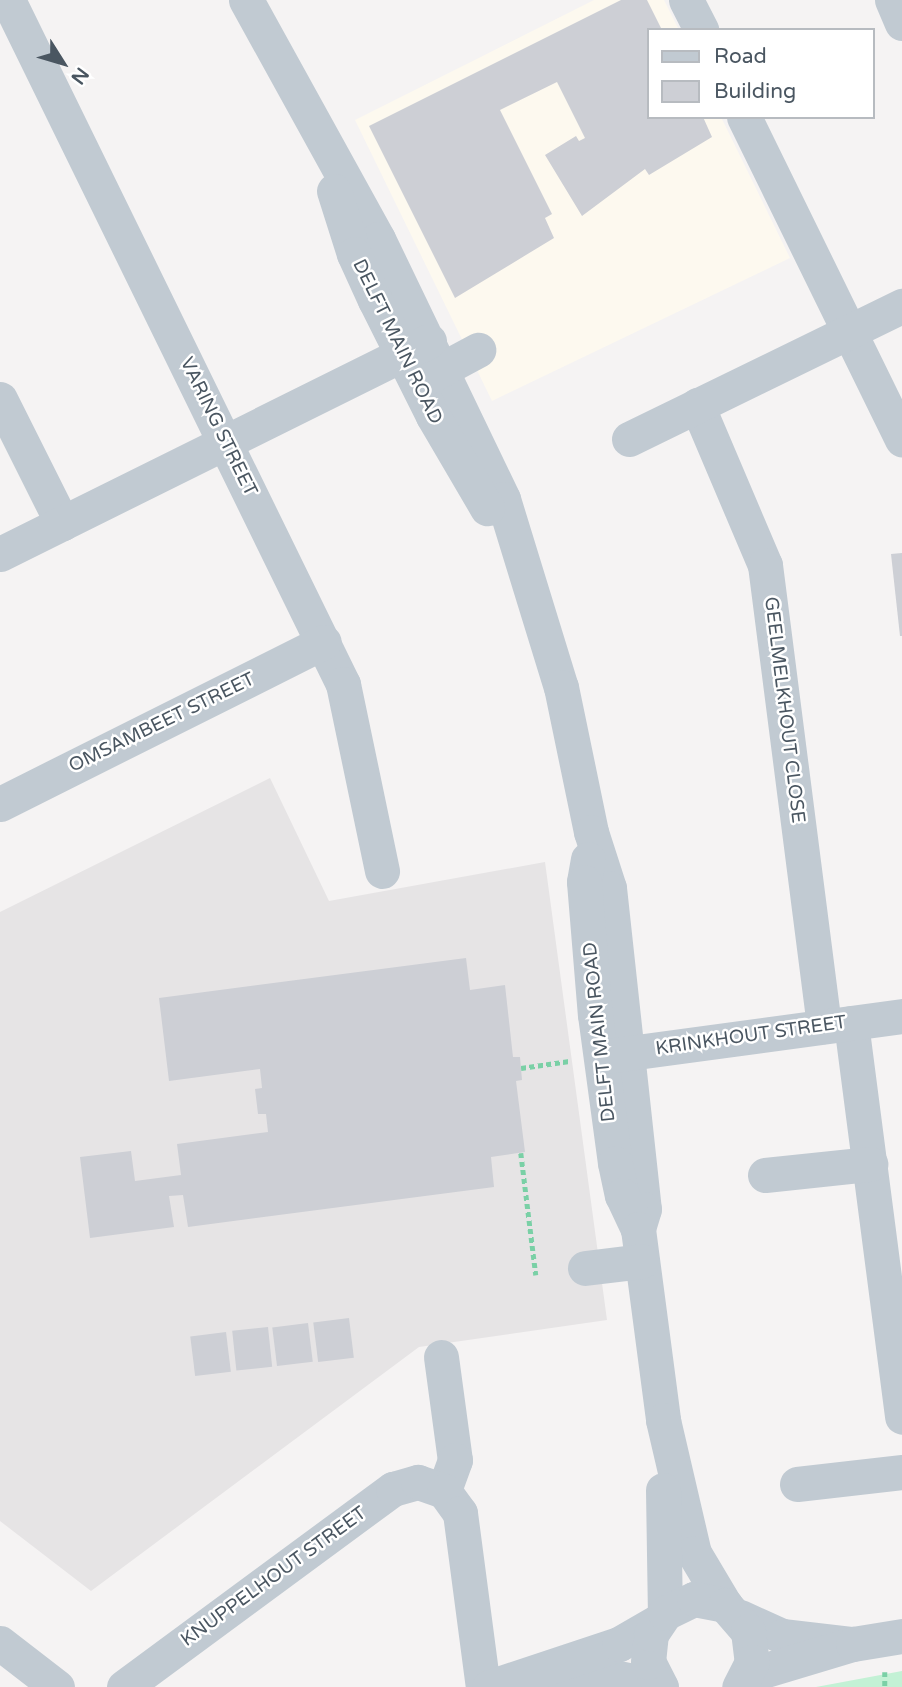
<!DOCTYPE html>
<style>
body{margin:0}
#map{position:relative;width:902px;height:1687px;overflow:hidden;background:#f5f3f3;font-family:"Varela Round",sans-serif}
div>[style]{position:absolute}
.commercial>*{inset:0;background:#fdf9ef}
.education>*{inset:0;background:#e6e4e5}
.green>*{inset:0;background:#c3f1d5}
.building>*{inset:0;background:#cdcfd5;transform-origin:0 0}
.path>*{height:4.5px;margin-top:-2.25px;transform-origin:0;background:repeating-linear-gradient(90deg,#7ad0a6 0 5px,transparent 0 8.5px)}
.minor>*{height:35px;margin:-17.5px;padding:0 17.5px;transform-origin:17.5px;border-radius:17.5px;background:#c1cad2}
span{translate:-50% -50%;white-space:nowrap;text-align:center;line-height:1.15;-webkit-text-stroke:5px #fff;paint-order:stroke}
.street-label{font-size:19px;color:#4a5661}
.legend{position:absolute;left:647px;top:28px;width:228px;height:91px;box-sizing:border-box;background:#fff;border:2px solid #b7bbc0;margin:0;padding:9px 12px;list-style:none;font-size:21px;color:#4a5661}
.legend li{display:flex;align-items:center;gap:14px;height:35px}
.legend b{width:35px;border:2px solid #b7bbc0}
.north{position:absolute;left:28px;top:28px;width:70px;height:70px;-webkit-text-stroke:5px #fff;paint-order:stroke;rotate:127deg;font-size:19px;font-weight:700;line-height:28px;text-align:center;color:#4a5661}
.north::after{content:'';display:block;margin:auto;width:24px;height:32px;background:#4a5661;clip-path:polygon(50% 0,100% 100%,50% 72%,0 100%)}
</style>
<div id="map">
<div class="commercial">
<div style="clip-path:polygon(594px 0,664px 0,679px 30px,648px 30px,648px 117px,721px 117px,790px 258px,492px 401px,355px 120px)"></div>
</div>
<div class="education">
<div style="clip-path:polygon(270px 778px,329px 901px,545px 862px,607px 1320px,419px 1347px,91px 1591px,0 1521px,0 912px)"></div>
</div>
<div class="green">
<div style="clip-path:polygon(902px 1671px,902px 1687px,816px 1687px)"></div>
</div>
<div class="building">
<div style="clip-path:polygon(621px 0,647px 0,662px 30px,648px 30px,648px 117px,703px 117px,712px 137px,649px 175px,645px 169px,582px 216px,545px 155px,576px 136px,579px 141px,585px 138px,557px 82px,500px 110px,552px 214px,545px 218px,554px 238px,455px 298px,369px 126px)"></div>
<div style="clip-path:polygon(902px 553px,902px 636px,900px 636px,891px 554px)"></div>
<div style="clip-path:polygon(466px 958px,470px 990px,505px 985px,513px 1057px,520px 1057px,522px 1080px,516px 1081px,525px 1152px,491px 1157px,494px 1187px,188px 1227px,183px 1195px,169px 1196px,174px 1227px,90px 1238px,80px 1157px,131px 1151px,135px 1181px,181px 1175px,177px 1144px,268px 1132px,266px 1114px,258px 1114px,255px 1089px,262px 1088px,260px 1069px,169px 1081px,159px 998px)"></div>
<div style="left:349px;top:1318px;width:40px;height:36px;rotate:83deg"></div>
<div style="left:308px;top:1323px;width:39px;height:36px;rotate:83deg"></div>
<div style="left:268px;top:1327px;width:40px;height:36px;rotate:84deg"></div>
<div style="left:226px;top:1332px;width:40px;height:36px;rotate:83deg"></div>
</div>
<div class="path">
<div style="left:521px;top:1068px;width:49px;rotate:-8.3deg"></div>
<div style="left:521px;top:1153px;width:123px;rotate:83deg"></div>
<div style="left:885px;top:1672px;width:15px;rotate:90deg"></div>
</div>
<div class="minor">
<div style="left:8px;top:0;width:762px;rotate:63.91deg"></div>
<div style="left:343px;top:684px;width:191px;rotate:78.2deg"></div>
<div style="left:246px;top:0;width:273px;rotate:61.1deg"></div>
<div style="left:378px;top:239px;width:288px;rotate:64.3deg"></div>
<div style="left:503px;top:499px;width:197px;rotate:72.9deg"></div>
<div style="left:561px;top:687px;width:148px;rotate:78.3deg"></div>
<div style="left:591px;top:832px;width:59px;rotate:72.2deg"></div>
<div style="left:609px;top:888px;width:323px;rotate:83.8deg"></div>
<div style="left:644px;top:1209px;width:21px;rotate:107deg"></div>
<div style="left:686px;top:0;width:34px;rotate:63deg"></div>
<div style="left:892px;top:0;width:25px;rotate:67deg"></div>
<div style="left:744px;top:117px;width:359px;rotate:63.9deg"></div>
<div style="left:334px;top:191px;width:66px;rotate:72.4deg"></div>
<div style="left:354px;top:254px;width:51px;rotate:65.5deg"></div>
<div style="left:375px;top:300px;width:130px;rotate:63.4deg"></div>
<div style="left:433px;top:416px;width:107px;rotate:59.6deg"></div>
<div style="left:422px;top:380px;width:64px;rotate:-28.2deg"></div>
<div style="left:0;top:399px;width:139px;rotate:63.4deg"></div>
<div style="left:697px;top:405px;width:174px;rotate:67deg"></div>
<div style="left:765px;top:565px;width:465px;rotate:82.7deg"></div>
<div style="left:629px;top:439px;width:304px;rotate:-26deg"></div>
<div style="left:0;top:554px;width:479px;rotate:-26.4deg"></div>
<div style="left:0;top:804px;width:362px;rotate:-26.6deg"></div>
<div style="left:588px;top:859px;width:23px;rotate:100deg"></div>
<div style="left:584px;top:882px;width:133px;rotate:85.3deg"></div>
<div style="left:595px;top:1015px;width:149px;rotate:82.3deg"></div>
<div style="left:615px;top:1163px;width:33px;rotate:78deg"></div>
<div style="left:622px;top:1195px;width:38px;rotate:65deg"></div>
<div style="left:638px;top:1229px;width:193px;rotate:82.5deg"></div>
<div style="left:663px;top:1420px;width:137px;rotate:76.9deg"></div>
<div style="left:694px;top:1553px;width:61px;rotate:59.2deg"></div>
<div style="left:851px;top:1023px;width:397px;rotate:82.6deg"></div>
<div style="left:607px;top:1056px;width:298px;rotate:-7.7deg"></div>
<div style="left:765px;top:1175px;width:106px;rotate:-6deg"></div>
<div style="left:585px;top:1268px;width:57px;rotate:-7deg"></div>
<div style="left:441px;top:1357px;width:104px;rotate:82.3deg"></div>
<div style="left:455px;top:1460px;width:33px;rotate:110deg"></div>
<div style="left:797px;top:1484px;width:106px;rotate:-6.5deg"></div>
<div style="left:663px;top:1490px;width:123px;rotate:89.1deg"></div>
<div style="left:740px;top:1617px;width:46px;rotate:24.3deg"></div>
<div style="left:782px;top:1636px;width:69px;rotate:6.6deg"></div>
<div style="left:0;top:1643px;width:72px;rotate:37.7deg"></div>
<div style="left:558px;top:1675px;width:47px"></div>
<div style="left:605px;top:1675px;width:57px;rotate:12.1deg"></div>
<div style="left:746px;top:1676px;width:112px;rotate:-16.7deg"></div>
<div style="left:853px;top:1644px;width:50px;rotate:-9.3deg"></div>
<div style="left:124px;top:1687px;width:334px;rotate:-36.4deg"></div>
<div style="left:393px;top:1489px;width:26px;rotate:-16deg"></div>
<div style="left:418px;top:1482px;width:28px;rotate:19deg"></div>
<div style="left:444px;top:1491px;width:27px;rotate:54deg"></div>
<div style="left:460px;top:1513px;width:176px;rotate:82.5deg"></div>
<div style="left:489px;top:1687px;width:137px;rotate:-18.3deg"></div>
<div style="left:619px;top:1644px;width:44px;rotate:-30.1deg"></div>
<div style="left:661px;top:1687px;width:28px;rotate:-117deg"></div>
<div style="left:648px;top:1662px;width:28px;rotate:-84deg"></div>
<div style="left:651px;top:1634px;width:25px;rotate:-56deg"></div>
<div style="left:665px;top:1613px;width:32px;rotate:-26deg"></div>
<div style="left:694px;top:1599px;width:32px;rotate:11deg"></div>
<div style="left:725px;top:1605px;width:35px;rotate:49deg"></div>
<div style="left:748px;top:1631px;width:31px;rotate:83deg"></div>
<div style="left:752px;top:1662px;width:28px;rotate:117deg"></div>
</div>
<div class="street-label">
<span style="left:397px;top:342px;rotate:64deg">DELFT MAIN ROAD</span>
<span style="left:218px;top:427px;rotate:64deg">VARING STREET</span>
<span style="left:784px;top:710px;rotate:83deg">GEELMELKHOUT CLOSE</span>
<span style="left:162px;top:723px;rotate:-26deg">OMSAMBEET STREET</span>
<span style="left:600px;top:1032px;rotate:-96deg">DELFT MAIN ROAD</span>
<span style="left:751px;top:1036px;rotate:-8deg">KRINKHOUT STREET</span>
<span style="left:274px;top:1577px;rotate:-36deg">KNUPPELHOUT STREET</span>
</div>
<ul class="legend">
<li><b style="height:9px;background:#c1cad2"></b>Road</li>
<li><b style="height:19px;background:#cdcfd5"></b>Building</li>
</ul>
<div class="north">N</div>
</div>
